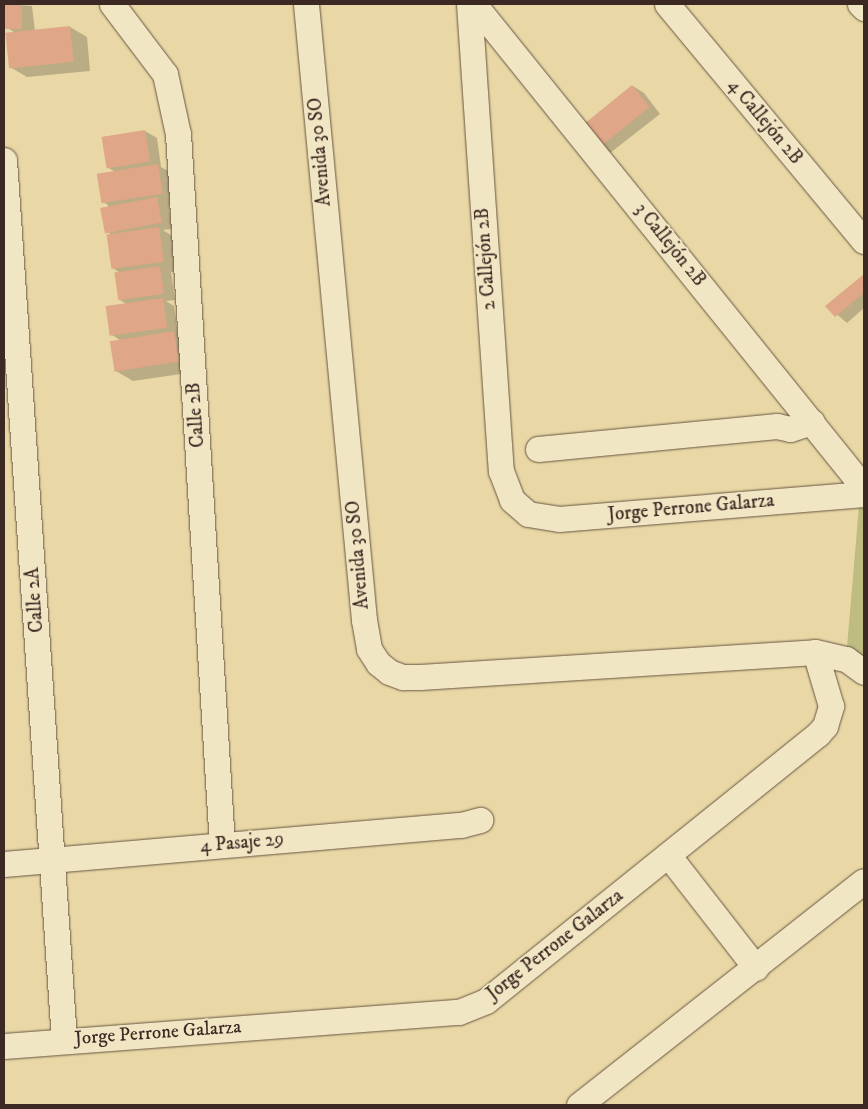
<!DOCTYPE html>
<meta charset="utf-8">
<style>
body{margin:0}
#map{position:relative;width:868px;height:1109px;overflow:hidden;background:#e9d8a5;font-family:"IM FELL DW Pica",serif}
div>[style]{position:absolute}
.green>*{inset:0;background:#bebc81}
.shadow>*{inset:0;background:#0003}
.building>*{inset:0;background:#dfa687;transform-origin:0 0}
.roads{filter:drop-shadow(0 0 1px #685544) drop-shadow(0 0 1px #685544)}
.minor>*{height:25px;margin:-12.5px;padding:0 12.5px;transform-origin:12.5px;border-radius:12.5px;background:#f1e6c4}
span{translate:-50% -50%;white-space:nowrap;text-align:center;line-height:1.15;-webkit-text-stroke:4px #f1e6c4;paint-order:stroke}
.street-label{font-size:19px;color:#3d2923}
.frame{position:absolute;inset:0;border:5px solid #3d2923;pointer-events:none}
</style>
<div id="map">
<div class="green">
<div style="clip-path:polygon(864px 491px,864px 672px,846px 659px,860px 494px)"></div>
</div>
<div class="shadow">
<div style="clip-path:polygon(4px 4px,32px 6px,35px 31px,70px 27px,87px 37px,90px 71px,27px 77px,10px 67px,15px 33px,8px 28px)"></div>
<div style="clip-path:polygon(633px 86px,644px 93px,660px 114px,610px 153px,599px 147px)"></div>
<div style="clip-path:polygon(145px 131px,157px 138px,161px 167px,175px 175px,179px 203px,169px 205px,172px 229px,163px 230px,175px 238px,180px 271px,171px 272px,175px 300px,166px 301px,174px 306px,178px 335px,195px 372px,133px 381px,116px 371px,120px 340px,112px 335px,128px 305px,120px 300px,120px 273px,113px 268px,112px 235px,105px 230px,108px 205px,103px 202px,114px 171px,107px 167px,103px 137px)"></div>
<div style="clip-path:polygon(864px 276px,864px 308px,847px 323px,827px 306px)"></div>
</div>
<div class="building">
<div style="left:4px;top:4px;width:18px;height:25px"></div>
<div style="left:70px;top:26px;width:36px;height:65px;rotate:84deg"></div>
<div style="left:632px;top:85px;width:28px;height:65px;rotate:51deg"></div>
<div style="left:145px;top:130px;width:32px;height:44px;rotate:81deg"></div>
<div style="left:158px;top:164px;width:30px;height:62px;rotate:81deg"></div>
<div style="left:157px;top:197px;width:26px;height:58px;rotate:79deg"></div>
<div style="left:159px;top:227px;width:35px;height:53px;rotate:82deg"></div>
<div style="left:160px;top:266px;width:28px;height:46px;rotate:82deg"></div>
<div style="clip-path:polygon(864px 274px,864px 293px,835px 317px,825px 306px)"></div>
<div style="left:163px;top:298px;width:30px;height:58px;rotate:82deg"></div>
<div style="left:174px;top:331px;width:31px;height:65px;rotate:81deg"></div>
</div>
<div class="roads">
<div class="minor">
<div style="left:112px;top:4px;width:88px;rotate:52.9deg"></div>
<div style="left:165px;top:74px;width:61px;rotate:77.8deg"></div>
<div style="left:178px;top:134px;width:712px;rotate:86.46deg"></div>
<div style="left:306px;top:4px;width:619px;rotate:84.62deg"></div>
<div style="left:364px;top:620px;width:29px;rotate:80deg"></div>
<div style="left:369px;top:649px;width:17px;rotate:57deg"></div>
<div style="left:378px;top:663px;width:14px;rotate:39deg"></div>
<div style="left:389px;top:672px;width:15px;rotate:20deg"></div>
<div style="left:403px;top:677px;width:17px"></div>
<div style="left:420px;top:677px;width:396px;rotate:-3.6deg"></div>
<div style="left:815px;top:652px;width:32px;rotate:13deg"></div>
<div style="left:846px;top:659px;width:22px;rotate:36deg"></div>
<div style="left:469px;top:4px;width:468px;rotate:86.1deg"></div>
<div style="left:501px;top:471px;width:31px;rotate:69deg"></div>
<div style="left:512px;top:500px;width:21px;rotate:41deg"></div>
<div style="left:528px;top:514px;width:31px;rotate:9deg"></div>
<div style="left:559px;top:519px;width:306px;rotate:-4.7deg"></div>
<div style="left:474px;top:4px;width:622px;rotate:51.14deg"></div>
<div style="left:667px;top:4px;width:308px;rotate:50.3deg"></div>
<div style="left:860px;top:4px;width:6px;rotate:45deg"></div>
<div style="left:4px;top:160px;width:882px;rotate:86.1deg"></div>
<div style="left:538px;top:449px;width:240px;rotate:-5.5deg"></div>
<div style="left:777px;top:426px;width:13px;rotate:13deg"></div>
<div style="left:790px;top:429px;width:23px;rotate:-18deg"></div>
<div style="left:668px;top:855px;width:143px;rotate:52.1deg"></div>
<div style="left:4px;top:864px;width:459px;rotate:-4.9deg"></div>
<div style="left:461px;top:825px;width:20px;rotate:-15deg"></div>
<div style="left:4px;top:1046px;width:456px;rotate:-4.3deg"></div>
<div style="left:459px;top:1012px;width:29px;rotate:-22deg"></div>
<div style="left:486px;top:1001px;width:426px;rotate:-38.8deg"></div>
<div style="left:818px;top:734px;width:11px;rotate:-49deg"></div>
<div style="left:825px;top:726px;width:21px;rotate:-73deg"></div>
<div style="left:831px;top:706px;width:56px;rotate:-106.5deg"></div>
<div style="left:579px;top:1105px;width:362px;rotate:-38.2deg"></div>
</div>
</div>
<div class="street-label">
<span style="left:765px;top:122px;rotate:50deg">4 Callejón 2B</span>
<span style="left:320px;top:152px;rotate:-95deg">Avenida 30 SO</span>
<span style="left:670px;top:245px;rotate:51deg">3 Callejón 2B</span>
<span style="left:486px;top:259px;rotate:-94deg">2 Callejón 2B</span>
<span style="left:196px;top:415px;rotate:-94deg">Calle 2B</span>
<span style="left:691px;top:508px;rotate:-5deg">Jorge Perrone Galarza</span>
<span style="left:358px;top:555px;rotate:-95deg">Avenida 30 SO</span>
<span style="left:35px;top:600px;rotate:-94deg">Calle 2A</span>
<span style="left:242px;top:843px;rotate:-5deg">4 Pasaje 29</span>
<span style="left:555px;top:945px;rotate:-38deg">Jorge Perrone Galarza</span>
<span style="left:158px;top:1033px;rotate:-4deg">Jorge Perrone Galarza</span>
</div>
<div class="frame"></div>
</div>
